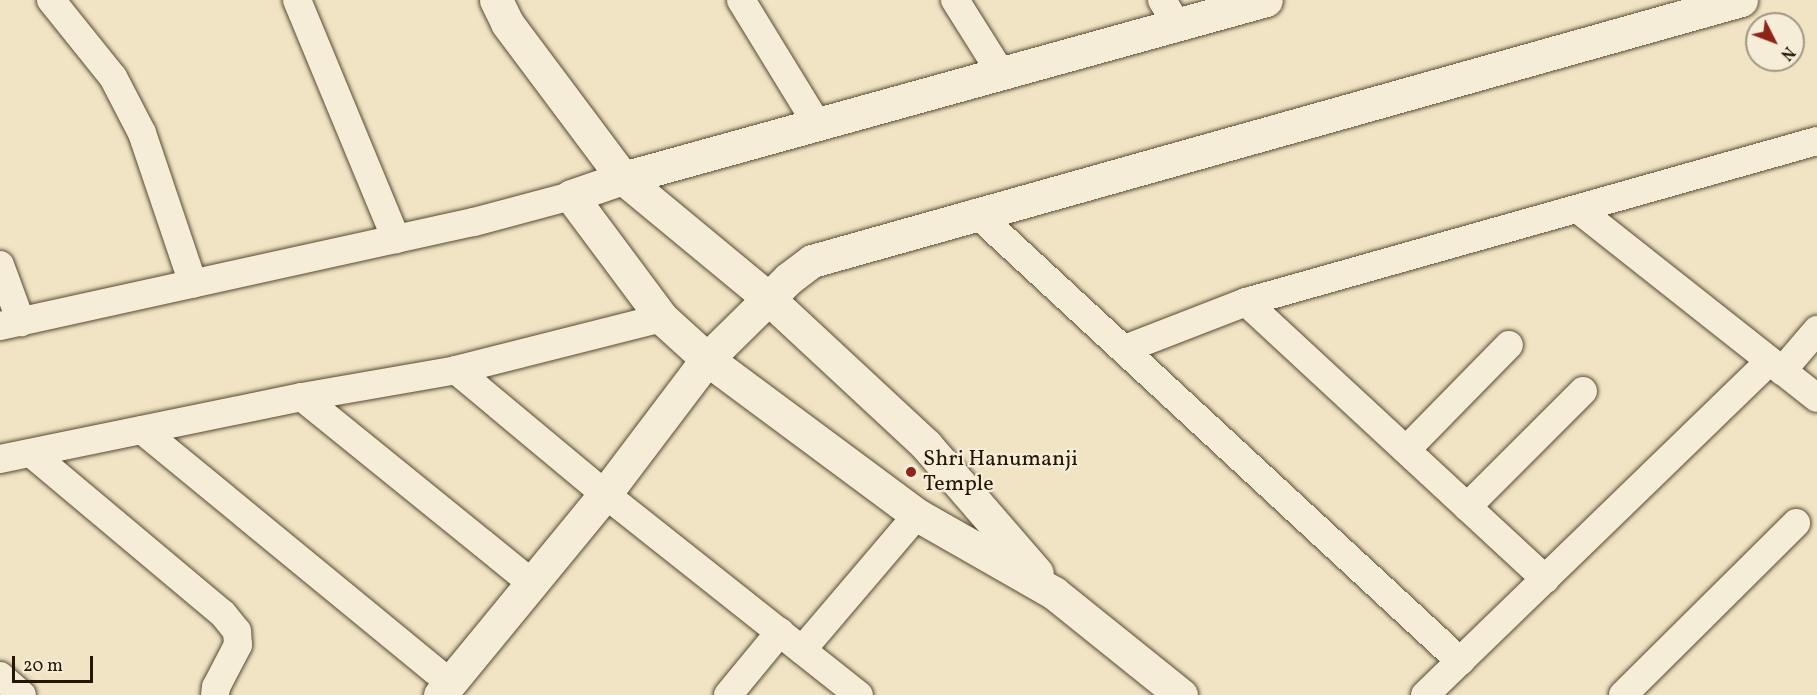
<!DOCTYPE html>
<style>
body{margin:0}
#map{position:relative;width:1817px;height:695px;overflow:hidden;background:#f1e4c4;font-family:Vollkorn,serif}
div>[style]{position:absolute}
.roads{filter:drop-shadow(0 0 2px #584a32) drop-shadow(0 0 2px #584a32)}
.minor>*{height:28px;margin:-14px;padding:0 14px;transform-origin:14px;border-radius:14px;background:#f6edd9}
.tertiary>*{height:33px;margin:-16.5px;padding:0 16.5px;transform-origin:16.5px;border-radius:16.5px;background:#f6edd9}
.dots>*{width:16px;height:16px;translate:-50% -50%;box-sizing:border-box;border:3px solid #f6edd9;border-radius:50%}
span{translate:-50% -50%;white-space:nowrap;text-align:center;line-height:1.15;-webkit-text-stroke:4.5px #f6edd9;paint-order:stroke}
.poi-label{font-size:22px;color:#251601}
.left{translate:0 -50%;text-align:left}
.north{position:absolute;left:1745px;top:12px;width:60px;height:60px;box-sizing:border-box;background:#f6edd9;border:2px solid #a29783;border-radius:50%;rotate:132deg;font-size:16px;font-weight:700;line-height:24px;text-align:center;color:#251601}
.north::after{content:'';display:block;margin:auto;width:21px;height:27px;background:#8f2418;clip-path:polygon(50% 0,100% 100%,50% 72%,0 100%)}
.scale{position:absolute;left:12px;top:656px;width:81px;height:27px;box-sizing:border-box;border:3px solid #251601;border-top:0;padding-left:8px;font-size:18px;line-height:21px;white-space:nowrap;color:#251601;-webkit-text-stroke:4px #f6edd9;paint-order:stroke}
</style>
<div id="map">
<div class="roads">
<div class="minor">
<div style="left:51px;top:0;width:99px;rotate:51.2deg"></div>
<div style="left:113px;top:77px;width:63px;rotate:62.6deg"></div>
<div style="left:142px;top:133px;width:159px;rotate:71.3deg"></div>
<div style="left:297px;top:0;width:259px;rotate:67.5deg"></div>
<div style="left:741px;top:0;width:145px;rotate:58.5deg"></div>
<div style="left:955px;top:0;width:86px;rotate:57.8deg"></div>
<div style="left:1162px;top:0;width:29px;rotate:59deg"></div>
<div style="left:1579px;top:210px;width:303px;rotate:38.3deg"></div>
<div style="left:976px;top:213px;width:660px;rotate:42.79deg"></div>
<div style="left:0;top:265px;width:61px;rotate:69.8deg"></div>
<div style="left:1246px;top:302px;width:593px;rotate:-15.75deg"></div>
<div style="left:0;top:326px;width:485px;rotate:-12.4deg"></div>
<div style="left:474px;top:222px;width:100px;rotate:-15deg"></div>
<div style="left:1125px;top:349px;width:130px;rotate:-21.2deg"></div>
<div style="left:1246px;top:302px;width:408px;rotate:42.8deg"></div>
<div style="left:456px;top:370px;width:194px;rotate:39.8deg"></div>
<div style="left:605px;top:494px;width:324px;rotate:38.4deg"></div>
<div style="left:1782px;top:371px;width:54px;rotate:-49.5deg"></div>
<div style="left:302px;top:397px;width:296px;rotate:39deg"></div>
<div style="left:142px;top:430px;width:399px;rotate:39.4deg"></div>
<div style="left:1406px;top:450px;width:147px;rotate:-45.6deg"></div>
<div style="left:31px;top:453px;width:251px;rotate:40deg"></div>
<div style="left:223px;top:614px;width:22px;rotate:51deg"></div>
<div style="left:237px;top:631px;width:14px;rotate:86deg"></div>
<div style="left:238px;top:645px;width:47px;rotate:117.6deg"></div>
<div style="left:216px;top:687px;width:8px;rotate:97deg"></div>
<div style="left:0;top:459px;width:308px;rotate:-11.6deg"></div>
<div style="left:302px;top:397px;width:156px;rotate:-9.9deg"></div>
<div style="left:456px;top:370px;width:212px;rotate:-14.2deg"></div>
<div style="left:1467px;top:507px;width:164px;rotate:-45deg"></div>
<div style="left:802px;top:650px;width:177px;rotate:-49.6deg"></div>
<div style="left:0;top:676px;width:29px;rotate:41deg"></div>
<div style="left:728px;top:695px;width:82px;rotate:-50.5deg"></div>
<div style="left:1425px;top:695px;width:480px;rotate:-44.1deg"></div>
<div style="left:1623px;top:695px;width:244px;rotate:-44.8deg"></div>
</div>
<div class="tertiary">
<div style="left:496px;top:0;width:25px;rotate:64deg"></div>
<div style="left:507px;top:23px;width:194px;rotate:53.2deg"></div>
<div style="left:623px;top:178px;width:188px;rotate:39.6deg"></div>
<div style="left:768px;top:298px;width:216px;rotate:42.9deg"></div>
<div style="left:926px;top:445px;width:169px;rotate:49.1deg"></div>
<div style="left:440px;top:695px;width:260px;rotate:-50.6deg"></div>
<div style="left:605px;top:494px;width:169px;rotate:-52.9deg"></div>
<div style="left:707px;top:359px;width:114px;rotate:-44.6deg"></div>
<div style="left:788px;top:279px;width:30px;rotate:-37deg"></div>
<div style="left:812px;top:261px;width:965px;rotate:-15.69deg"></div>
<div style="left:1181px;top:695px;width:163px;rotate:-141.2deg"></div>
<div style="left:1054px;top:593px;width:158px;rotate:-150.3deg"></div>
<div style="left:917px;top:515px;width:262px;rotate:-143.4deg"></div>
<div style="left:707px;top:359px;width:61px;rotate:-137.7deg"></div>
<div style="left:662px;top:318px;width:152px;rotate:-126.7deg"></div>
<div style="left:571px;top:196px;width:55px;rotate:-19.1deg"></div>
<div style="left:623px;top:178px;width:667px;rotate:-15.47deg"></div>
</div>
</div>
<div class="dots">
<div style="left:911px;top:472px;background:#8f2418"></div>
</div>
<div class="poi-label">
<span class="left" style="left:923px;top:472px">Shri Hanumanji<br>Temple</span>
</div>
<div class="north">N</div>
<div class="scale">20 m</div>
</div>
